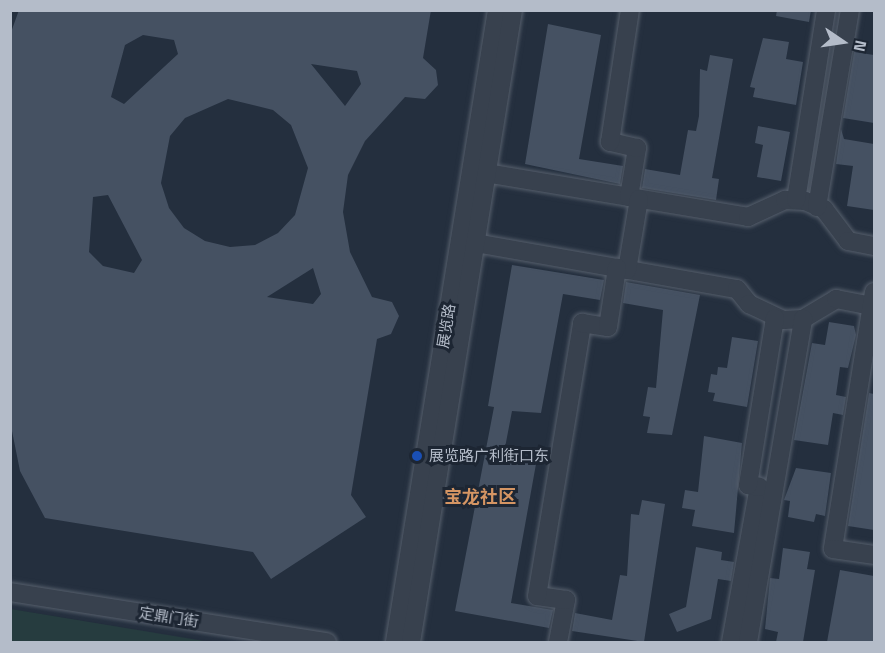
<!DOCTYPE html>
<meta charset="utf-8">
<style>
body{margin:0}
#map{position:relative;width:885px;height:653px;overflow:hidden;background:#242f3e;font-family:"Titillium Web","Noto Sans SC",sans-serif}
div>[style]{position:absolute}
.green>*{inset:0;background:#263c3f}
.building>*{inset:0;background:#455162}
.roads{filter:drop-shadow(0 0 2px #565f6c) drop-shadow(0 0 2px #565f6c)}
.minor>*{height:18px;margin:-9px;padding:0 9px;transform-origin:9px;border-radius:9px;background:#38414e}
.dots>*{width:16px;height:16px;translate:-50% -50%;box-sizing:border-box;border:3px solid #1d2633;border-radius:50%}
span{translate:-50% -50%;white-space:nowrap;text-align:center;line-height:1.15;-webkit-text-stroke:6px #1d2633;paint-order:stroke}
.street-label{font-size:15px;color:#b4bcc9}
.poi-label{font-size:15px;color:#b4bcc9}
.left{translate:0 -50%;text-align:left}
.quarter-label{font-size:18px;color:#d59563;font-weight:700}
.frame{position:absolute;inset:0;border:12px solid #b4bcc9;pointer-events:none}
.north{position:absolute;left:813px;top:12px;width:60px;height:60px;-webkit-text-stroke:4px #1d2633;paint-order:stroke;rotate:103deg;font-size:16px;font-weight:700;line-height:24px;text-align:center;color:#b4bcc9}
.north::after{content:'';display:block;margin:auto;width:21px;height:27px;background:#b4bcc9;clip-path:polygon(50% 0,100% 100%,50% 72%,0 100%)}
</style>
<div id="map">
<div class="green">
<div style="clip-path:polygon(11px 609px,210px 642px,11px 642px)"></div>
</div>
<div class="building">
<div style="clip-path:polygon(evenodd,19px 10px,431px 10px,423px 58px,436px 70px,438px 85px,425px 99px,405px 97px,365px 141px,348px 175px,343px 212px,350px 252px,372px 297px,392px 302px,399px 316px,391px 334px,377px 339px,351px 495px,366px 517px,271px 579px,253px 552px,45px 518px,20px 471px,10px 421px,10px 35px,19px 10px,143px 35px,174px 40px,178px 54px,124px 104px,111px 97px,125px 45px,143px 35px,19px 10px,311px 64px,357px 71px,361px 84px,345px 106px,311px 64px,19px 10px,228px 99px,273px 110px,291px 125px,308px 168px,295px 215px,278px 233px,255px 245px,230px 247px,205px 241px,184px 228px,169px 208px,161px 183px,170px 136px,185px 118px,228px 99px,19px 10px,108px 195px,142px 260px,134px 273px,103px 266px,89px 252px,93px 197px,108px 195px,19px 10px,313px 268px,321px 294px,313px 304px,267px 297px,313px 268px)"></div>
<div style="clip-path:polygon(777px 10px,811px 10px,809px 22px,776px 16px)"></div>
<div style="clip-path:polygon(548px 24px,601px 35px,579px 159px,623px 166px,620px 184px,525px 164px)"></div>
<div style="clip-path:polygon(763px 38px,789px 42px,786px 59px,803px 62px,796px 105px,753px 97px,755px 88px,750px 87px)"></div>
<div style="clip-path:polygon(854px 52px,874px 55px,874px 123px,843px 118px)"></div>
<div style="clip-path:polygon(710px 55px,733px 59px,712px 178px,719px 179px,716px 200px,642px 188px,645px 169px,680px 175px,688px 130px,696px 131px,699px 116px,700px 69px,707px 71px)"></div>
<div style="clip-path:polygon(758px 126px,790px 132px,781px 181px,757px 177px,763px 145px,755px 143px)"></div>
<div style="clip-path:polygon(841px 129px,844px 139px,874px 144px,874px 210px,847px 206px,853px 166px,836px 164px)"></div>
<div style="clip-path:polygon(512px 265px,604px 280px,600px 300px,563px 294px,541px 413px,512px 411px,503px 458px,536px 464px,511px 603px,553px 610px,549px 628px,455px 611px,494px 407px,488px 406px)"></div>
<div style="clip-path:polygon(626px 282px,700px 295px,672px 435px,647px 433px,650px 417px,643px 416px,648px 387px,656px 388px,663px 310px,623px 303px)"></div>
<div style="clip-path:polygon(829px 322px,854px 326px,856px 335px,848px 368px,840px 367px,836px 395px,846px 397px,843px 415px,833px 413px,828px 445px,794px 440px,812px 343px,825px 345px)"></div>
<div style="clip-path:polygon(732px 337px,758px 341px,747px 407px,713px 401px,715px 393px,708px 392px,711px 374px,717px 375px,718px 367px,727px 368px)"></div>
<div style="clip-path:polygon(869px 393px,874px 394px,874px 530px,848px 526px)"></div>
<div style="clip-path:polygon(704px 436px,742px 443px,734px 533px,692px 526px,695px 510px,682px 508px,685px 490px,698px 492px)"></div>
<div style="clip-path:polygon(796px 468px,831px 473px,825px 516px,816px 514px,814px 522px,788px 517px,790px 501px,784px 500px)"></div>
<div style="clip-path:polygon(642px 500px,665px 504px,644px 642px,572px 631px,575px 613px,612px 620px,620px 575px,627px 576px,631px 514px,639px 515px)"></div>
<div style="clip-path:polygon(696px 547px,722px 552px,721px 560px,734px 562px,731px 581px,718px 579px,711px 619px,677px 632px,669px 614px,686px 607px)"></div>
<div style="clip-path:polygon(783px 548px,810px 552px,807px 569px,815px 570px,803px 642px,776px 642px,778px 632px,765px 629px,770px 578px,779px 579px)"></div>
<div style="clip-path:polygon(840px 570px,874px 576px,874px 642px,827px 642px)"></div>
</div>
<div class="roads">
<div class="minor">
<div style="left:474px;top:171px;width:278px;rotate:9.5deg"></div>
<div style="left:748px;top:217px;width:41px;rotate:-24.7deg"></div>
<div style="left:785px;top:200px;width:20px;rotate:3deg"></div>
<div style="left:805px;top:201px;width:21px;rotate:23deg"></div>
<div style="left:824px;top:209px;width:40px;rotate:53deg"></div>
<div style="left:848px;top:241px;width:26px;rotate:11deg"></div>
<div style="left:629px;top:197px;width:50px;rotate:-80.7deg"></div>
<div style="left:637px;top:148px;width:28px;rotate:-167deg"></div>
<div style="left:610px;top:142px;width:134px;rotate:-81.4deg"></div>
<div style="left:796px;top:200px;width:192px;rotate:-81deg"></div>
<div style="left:817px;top:207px;width:200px;rotate:-80.5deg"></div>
<div style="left:464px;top:241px;width:277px;rotate:10deg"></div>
<div style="left:737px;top:289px;width:19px;rotate:51deg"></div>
<div style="left:749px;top:304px;width:38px;rotate:25deg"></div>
<div style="left:784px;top:320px;width:19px;rotate:-3deg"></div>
<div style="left:803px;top:319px;width:39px;rotate:-31deg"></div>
<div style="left:836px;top:299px;width:37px;rotate:11deg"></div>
<div style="left:627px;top:270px;width:72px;rotate:-80.4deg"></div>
<div style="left:874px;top:292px;width:260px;rotate:99.1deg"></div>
<div style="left:833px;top:549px;width:41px;rotate:8.3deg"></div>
<div style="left:10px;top:592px;width:321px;rotate:9deg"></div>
<div style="left:395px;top:642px;width:640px;rotate:-80.83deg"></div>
<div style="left:411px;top:642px;width:640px;rotate:-80.83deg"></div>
<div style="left:558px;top:642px;width:43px;rotate:-79.2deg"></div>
<div style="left:566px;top:600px;width:29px;rotate:-172deg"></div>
<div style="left:537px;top:596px;width:277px;rotate:-80.6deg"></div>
<div style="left:582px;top:323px;width:26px;rotate:9deg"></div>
<div style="left:608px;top:327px;width:60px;rotate:-81.3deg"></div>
<div style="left:731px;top:642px;width:158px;rotate:-79.8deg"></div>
<div style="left:759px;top:487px;width:11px;rotate:-170deg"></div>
<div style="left:748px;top:485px;width:169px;rotate:-80.8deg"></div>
<div style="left:748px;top:642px;width:328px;rotate:-80.3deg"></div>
</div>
</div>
<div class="dots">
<div style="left:417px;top:456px;background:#1a4fb4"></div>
</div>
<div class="street-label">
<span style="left:446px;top:326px;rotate:-81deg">展览路</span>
<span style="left:169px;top:617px;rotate:9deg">定鼎门街</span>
</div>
<div class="poi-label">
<span class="left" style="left:429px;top:456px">展览路广利街口东</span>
</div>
<div class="quarter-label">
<span style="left:480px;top:497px">宝龙社区</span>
</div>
<div class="frame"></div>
<div class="north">N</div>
</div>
